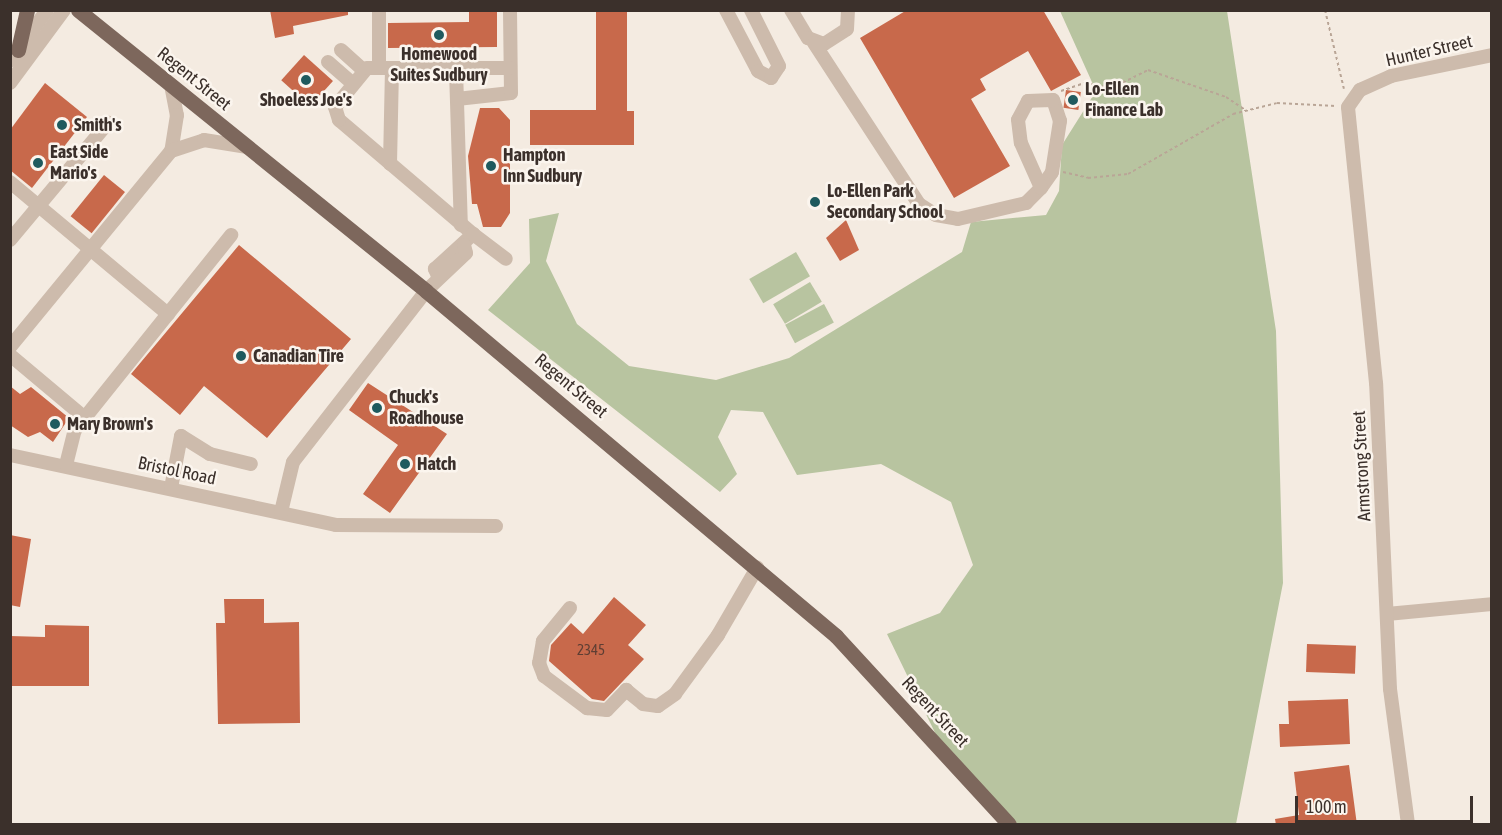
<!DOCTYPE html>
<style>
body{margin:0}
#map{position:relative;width:1502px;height:835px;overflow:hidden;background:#f4ebe1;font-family:"Asap Condensed",sans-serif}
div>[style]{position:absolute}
.green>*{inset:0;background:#b8c4a0;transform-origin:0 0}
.building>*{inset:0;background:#c8694b;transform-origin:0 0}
.path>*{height:2px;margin-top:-1px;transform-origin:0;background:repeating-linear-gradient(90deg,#b9a596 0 3px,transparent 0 6px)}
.minor>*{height:14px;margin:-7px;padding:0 7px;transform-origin:7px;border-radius:7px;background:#cdbbac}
.major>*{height:15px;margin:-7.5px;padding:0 7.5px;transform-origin:7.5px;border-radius:7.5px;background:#7d675c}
.dots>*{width:16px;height:16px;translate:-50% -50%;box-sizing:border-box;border:3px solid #fbf5ee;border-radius:50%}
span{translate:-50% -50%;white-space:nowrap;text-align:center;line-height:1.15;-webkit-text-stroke:5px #fbf5ee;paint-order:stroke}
.number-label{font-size:15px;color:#5e3e33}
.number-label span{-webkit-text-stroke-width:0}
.street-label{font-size:18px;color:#3b302b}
.poi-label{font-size:18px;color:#3b302b;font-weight:700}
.left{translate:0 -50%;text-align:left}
.frame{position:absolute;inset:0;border:12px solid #3b302b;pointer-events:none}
.scale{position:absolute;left:1295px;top:796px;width:178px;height:27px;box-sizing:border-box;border:3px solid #3b302b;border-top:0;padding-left:8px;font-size:18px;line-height:21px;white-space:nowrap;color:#3b302b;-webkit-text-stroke:4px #fbf5ee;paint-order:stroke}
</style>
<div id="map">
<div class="green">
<div style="clip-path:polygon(1060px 11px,1227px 11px,1276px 331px,1283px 583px,1236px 824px,1009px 824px,941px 745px,887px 634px,940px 613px,973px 565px,951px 502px,881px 464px,797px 475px,763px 412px,731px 410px,718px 437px,737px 474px,720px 492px,488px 310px,530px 263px,529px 219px,559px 213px,546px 261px,577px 324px,629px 366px,716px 380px,789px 358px,962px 252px,971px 222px,1046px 215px,1059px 191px,1062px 145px,1096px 91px)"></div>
<div style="left:796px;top:252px;width:28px;height:54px;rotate:60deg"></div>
<div style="left:810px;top:282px;width:23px;height:43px;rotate:59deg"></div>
<div style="left:824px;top:304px;width:21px;height:44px;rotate:62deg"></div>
</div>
<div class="building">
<div style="clip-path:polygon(270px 10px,348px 10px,348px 15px,293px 26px,294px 34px,275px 38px)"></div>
<div style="clip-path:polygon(469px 10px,497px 10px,497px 47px,388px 48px,388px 23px,469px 22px)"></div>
<div style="clip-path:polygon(596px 10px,627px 10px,627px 111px,634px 111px,634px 145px,530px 145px,530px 110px,596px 110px)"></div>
<div style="clip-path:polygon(907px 10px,1043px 10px,1081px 75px,1051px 91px,1028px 51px,980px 79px,986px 90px,971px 99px,1010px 166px,954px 198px,860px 38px)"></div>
<div style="left:304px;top:55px;width:39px;height:34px;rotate:42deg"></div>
<div style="clip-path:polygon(45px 83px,87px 117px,32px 188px,10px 170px,10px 130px)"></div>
<div style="left:1066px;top:90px;width:15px;height:18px;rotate:8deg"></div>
<div style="clip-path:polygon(480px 108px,499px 108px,510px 120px,510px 213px,501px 227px,483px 227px,477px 204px,472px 204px,468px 156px)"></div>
<div style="left:104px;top:175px;width:27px;height:53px;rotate:39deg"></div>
<div style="clip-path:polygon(846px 220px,859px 250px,840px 261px,826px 238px)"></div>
<div style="clip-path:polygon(239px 245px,351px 339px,267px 438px,204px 386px,180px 415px,131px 374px)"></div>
<div style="clip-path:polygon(368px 383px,447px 434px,390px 513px,363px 494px,398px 445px,349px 410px)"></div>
<div style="clip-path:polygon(10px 386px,20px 394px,31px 387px,69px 418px,53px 442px,40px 432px,28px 437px,10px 425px)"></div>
<div style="clip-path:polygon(10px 535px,31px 539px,20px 607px,10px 605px)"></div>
<div style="clip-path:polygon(614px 597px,646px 625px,628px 645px,644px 659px,604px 701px,592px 699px,549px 661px,551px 645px,571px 623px,583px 634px)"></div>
<div style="clip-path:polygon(224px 599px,264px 599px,264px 623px,299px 622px,300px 723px,218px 724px,216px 623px,225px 623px)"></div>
<div style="clip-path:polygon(45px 625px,89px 626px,89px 686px,10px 686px,10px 636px,45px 637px)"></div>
<div style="left:1307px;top:644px;width:49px;height:28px;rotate:2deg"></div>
<div style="clip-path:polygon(1348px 699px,1350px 744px,1280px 747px,1279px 724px,1289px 724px,1288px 701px)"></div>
<div style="clip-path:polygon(1349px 765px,1357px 825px,1276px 825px,1275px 819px,1299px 815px,1294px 772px)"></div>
</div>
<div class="path">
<div style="left:1325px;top:10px;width:81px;rotate:76.5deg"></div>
<div style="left:1061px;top:91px;width:24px;rotate:-19deg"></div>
<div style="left:1084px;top:83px;width:28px;rotate:10deg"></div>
<div style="left:1112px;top:88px;width:40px;rotate:-26.6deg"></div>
<div style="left:1148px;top:70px;width:83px;rotate:19.1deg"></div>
<div style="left:1226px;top:97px;width:23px;rotate:34deg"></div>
<div style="left:1063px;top:172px;width:26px;rotate:13deg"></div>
<div style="left:1088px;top:178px;width:40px;rotate:-5.7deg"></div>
<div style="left:1128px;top:174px;width:121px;rotate:-29.7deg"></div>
<div style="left:1233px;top:114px;width:45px;rotate:-14deg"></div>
<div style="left:1277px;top:103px;width:59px;rotate:2.9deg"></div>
</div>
<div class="minor">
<div style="left:726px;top:10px;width:69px;rotate:62.3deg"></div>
<div style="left:758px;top:71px;width:15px;rotate:28deg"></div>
<div style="left:771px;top:78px;width:14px;rotate:-56deg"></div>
<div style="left:779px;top:66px;width:63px;rotate:-116.6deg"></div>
<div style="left:791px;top:10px;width:33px;rotate:59deg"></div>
<div style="left:808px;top:38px;width:17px;rotate:21deg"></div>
<div style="left:824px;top:44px;width:27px;rotate:-33deg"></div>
<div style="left:847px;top:29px;width:19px;rotate:-87deg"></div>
<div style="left:814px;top:43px;width:192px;rotate:56.9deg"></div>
<div style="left:919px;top:204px;width:20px;rotate:33deg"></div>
<div style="left:936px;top:215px;width:22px;rotate:10deg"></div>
<div style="left:958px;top:219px;width:70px;rotate:-13.2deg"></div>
<div style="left:1026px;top:203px;width:21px;rotate:-45deg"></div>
<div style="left:1041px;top:188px;width:19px;rotate:-55deg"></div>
<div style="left:1052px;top:172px;width:52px;rotate:-81.1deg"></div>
<div style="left:1060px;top:121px;width:22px;rotate:-108deg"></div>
<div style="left:1053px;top:100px;width:25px;rotate:178deg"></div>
<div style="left:1028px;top:101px;width:21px;rotate:118deg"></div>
<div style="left:1018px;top:120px;width:23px;rotate:83deg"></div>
<div style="left:1021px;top:143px;width:49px;rotate:66deg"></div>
<div style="left:341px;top:50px;width:28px;rotate:42deg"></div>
<div style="left:10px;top:61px;width:63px;rotate:-54deg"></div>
<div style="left:328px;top:62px;width:30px;rotate:41deg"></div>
<div style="left:379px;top:68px;width:58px;rotate:-90deg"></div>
<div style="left:456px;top:70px;width:155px;rotate:88.2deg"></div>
<div style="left:10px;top:83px;width:91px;rotate:-53.5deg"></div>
<div style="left:171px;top:85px;width:31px;rotate:79deg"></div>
<div style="left:177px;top:115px;width:36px;rotate:99deg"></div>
<div style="left:457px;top:99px;width:54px;rotate:-6.3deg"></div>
<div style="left:511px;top:93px;width:83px;rotate:-90.7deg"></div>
<div style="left:390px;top:164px;width:92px;rotate:-88.8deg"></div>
<div style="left:10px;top:182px;width:206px;rotate:39.9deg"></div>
<div style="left:473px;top:234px;width:176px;rotate:-139.6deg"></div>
<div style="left:339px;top:120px;width:14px;rotate:-107deg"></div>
<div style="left:335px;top:107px;width:50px;rotate:-50.6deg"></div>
<div style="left:367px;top:68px;width:143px"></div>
<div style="left:10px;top:240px;width:153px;rotate:-50.1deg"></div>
<div style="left:438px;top:276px;width:8px;rotate:-113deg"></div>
<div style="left:435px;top:269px;width:52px;rotate:-42.6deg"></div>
<div style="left:473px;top:234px;width:41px;rotate:37.1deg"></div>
<div style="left:10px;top:347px;width:254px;rotate:-50.6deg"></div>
<div style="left:171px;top:151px;width:35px;rotate:-18deg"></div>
<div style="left:204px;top:140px;width:44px;rotate:9.2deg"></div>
<div style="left:10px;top:355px;width:98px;rotate:40deg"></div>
<div style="left:10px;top:455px;width:333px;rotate:12.1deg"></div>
<div style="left:336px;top:525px;width:160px;rotate:0.4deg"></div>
<div style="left:66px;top:465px;width:36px;rotate:-76deg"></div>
<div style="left:75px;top:430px;width:250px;rotate:-51.3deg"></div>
<div style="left:171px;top:488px;width:53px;rotate:-79.1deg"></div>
<div style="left:181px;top:436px;width:34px;rotate:32deg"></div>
<div style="left:210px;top:454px;width:42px;rotate:13.7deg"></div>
<div style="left:281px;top:512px;width:51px;rotate:-76.5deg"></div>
<div style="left:293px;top:462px;width:217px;rotate:-52.1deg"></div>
<div style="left:426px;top:291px;width:55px;rotate:-43.5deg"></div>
<div style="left:466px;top:253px;width:8px;rotate:-104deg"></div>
<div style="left:570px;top:608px;width:43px;rotate:129.3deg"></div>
<div style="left:543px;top:641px;width:22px;rotate:100deg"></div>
<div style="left:539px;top:663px;width:14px;rotate:69deg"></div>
<div style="left:544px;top:676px;width:54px;rotate:36.7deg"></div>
<div style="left:587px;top:708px;width:20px;rotate:6deg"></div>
<div style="left:607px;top:710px;width:28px;rotate:-46deg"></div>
<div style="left:626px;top:690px;width:22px;rotate:39deg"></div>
<div style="left:643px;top:704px;width:15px;rotate:8deg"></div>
<div style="left:658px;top:706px;width:21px;rotate:-35deg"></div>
<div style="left:675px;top:694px;width:73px;rotate:-53.9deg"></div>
<div style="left:718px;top:635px;width:78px;rotate:-59.8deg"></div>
<div style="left:1387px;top:614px;width:105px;rotate:-5.4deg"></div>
<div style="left:1408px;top:824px;width:136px;rotate:-97.6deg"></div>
<div style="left:1390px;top:689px;width:306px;rotate:-92.6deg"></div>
<div style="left:1376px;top:383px;width:277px;rotate:-95.8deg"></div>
<div style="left:1348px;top:107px;width:21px;rotate:-55deg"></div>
<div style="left:1360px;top:90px;width:34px;rotate:-24deg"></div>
<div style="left:1391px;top:76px;width:103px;rotate:-11.7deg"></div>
</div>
<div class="major">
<div style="left:78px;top:10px;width:447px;rotate:38.9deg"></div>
<div style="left:426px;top:291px;width:536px;rotate:40.08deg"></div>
<div style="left:836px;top:636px;width:255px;rotate:47.4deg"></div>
<div style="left:18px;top:50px;width:41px;rotate:-77.3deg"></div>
</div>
<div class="dots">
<div style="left:439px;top:35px;background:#1f5a5e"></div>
<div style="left:306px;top:80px;background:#1f5a5e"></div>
<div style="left:1073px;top:100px;background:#1f5a5e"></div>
<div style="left:62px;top:125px;background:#1f5a5e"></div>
<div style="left:38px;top:163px;background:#1f5a5e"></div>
<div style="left:491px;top:166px;background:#1f5a5e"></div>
<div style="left:815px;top:202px;background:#1f5a5e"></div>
<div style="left:241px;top:356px;background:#1f5a5e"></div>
<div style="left:377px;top:408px;background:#1f5a5e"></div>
<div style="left:55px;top:424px;background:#1f5a5e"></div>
<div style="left:405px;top:464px;background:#1f5a5e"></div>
</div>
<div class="number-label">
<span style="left:591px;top:650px">2345</span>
</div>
<div class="street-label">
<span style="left:1429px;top:51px;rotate:-13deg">Hunter Street</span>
<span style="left:194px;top:79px;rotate:39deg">Regent Street</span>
<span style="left:571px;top:386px;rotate:40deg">Regent Street</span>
<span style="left:1362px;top:466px;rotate:-93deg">Armstrong Street</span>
<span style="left:177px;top:471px;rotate:12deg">Bristol Road</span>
<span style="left:935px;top:712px;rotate:47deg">Regent Street</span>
</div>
<div class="poi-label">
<span style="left:439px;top:65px">Homewood<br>Suites Sudbury</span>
<span class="left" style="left:1085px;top:100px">Lo-Ellen<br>Finance Lab</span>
<span style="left:306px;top:100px">Shoeless Joe's</span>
<span class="left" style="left:74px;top:125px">Smith's</span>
<span class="left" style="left:50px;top:163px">East Side<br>Mario's</span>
<span class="left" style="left:503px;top:166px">Hampton<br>Inn Sudbury</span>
<span class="left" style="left:827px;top:202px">Lo-Ellen Park<br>Secondary School</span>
<span class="left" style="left:253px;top:356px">Canadian Tire</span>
<span class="left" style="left:389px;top:408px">Chuck's<br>Roadhouse</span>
<span class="left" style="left:67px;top:424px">Mary Brown's</span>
<span class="left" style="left:417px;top:464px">Hatch</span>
</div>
<div class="frame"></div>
<div class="scale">100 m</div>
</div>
